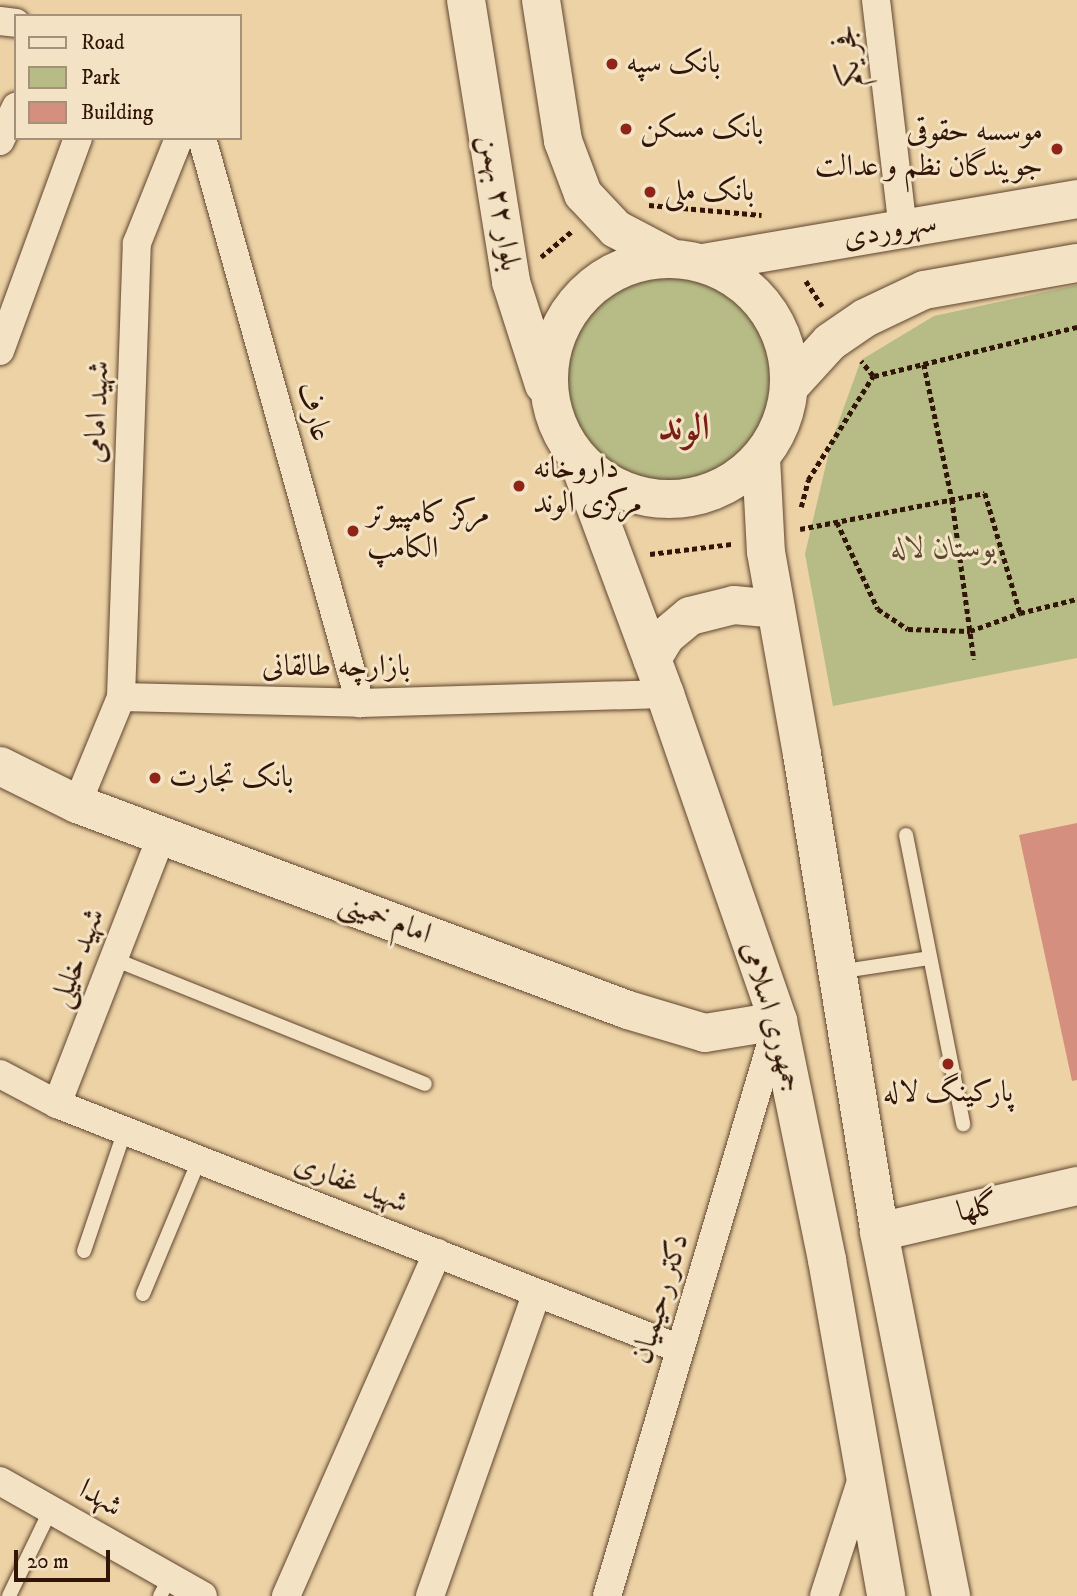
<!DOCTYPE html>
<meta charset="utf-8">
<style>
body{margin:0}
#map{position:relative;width:1077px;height:1596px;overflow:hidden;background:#ecd2a5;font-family:"IM FELL DW Pica",Amiri,serif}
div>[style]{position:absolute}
.green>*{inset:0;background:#b7bc87}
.round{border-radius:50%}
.building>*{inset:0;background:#d58f7e}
.path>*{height:4.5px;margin-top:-2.25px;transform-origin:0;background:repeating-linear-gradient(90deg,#311608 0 5px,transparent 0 8.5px)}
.roads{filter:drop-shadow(0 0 2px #60452f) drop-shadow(0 0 2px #60452f)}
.lane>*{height:14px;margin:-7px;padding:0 7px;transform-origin:7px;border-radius:7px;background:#f3e2c4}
.street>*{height:28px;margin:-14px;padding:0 14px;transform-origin:14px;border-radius:14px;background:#f3e2c4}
.secondary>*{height:38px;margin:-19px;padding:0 19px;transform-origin:19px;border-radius:19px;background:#f3e2c4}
.secondary>.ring{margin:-19px;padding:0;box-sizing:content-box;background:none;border:38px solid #f3e2c4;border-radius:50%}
.dots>*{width:19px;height:19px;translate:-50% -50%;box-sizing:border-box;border:4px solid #f3e2c4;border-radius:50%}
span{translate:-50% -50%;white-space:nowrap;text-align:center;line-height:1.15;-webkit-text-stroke:6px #f3e2c4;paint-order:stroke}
.street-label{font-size:30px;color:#311608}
.poi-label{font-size:30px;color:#311608}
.left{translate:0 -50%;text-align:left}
.right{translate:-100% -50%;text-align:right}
.park-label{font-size:30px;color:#59482e;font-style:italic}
.district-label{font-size:37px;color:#7a1f14;font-weight:700}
.legend{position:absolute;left:14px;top:14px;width:228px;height:126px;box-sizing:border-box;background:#f3e2c4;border:2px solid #a59079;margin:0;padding:9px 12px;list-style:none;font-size:21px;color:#311608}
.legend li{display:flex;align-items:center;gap:14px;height:35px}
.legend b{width:35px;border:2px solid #a59079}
.scale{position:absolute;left:14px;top:1550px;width:96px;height:32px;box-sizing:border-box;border:4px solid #311608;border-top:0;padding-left:9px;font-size:21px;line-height:24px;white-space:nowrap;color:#311608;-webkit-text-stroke:5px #f3e2c4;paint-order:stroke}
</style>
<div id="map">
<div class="green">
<div class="round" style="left:549px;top:259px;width:240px;height:240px"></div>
<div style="clip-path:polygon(1077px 285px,1077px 658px,833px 706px,805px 554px,831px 443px,861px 360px,934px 316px)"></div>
</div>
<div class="building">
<div style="clip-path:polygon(1077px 823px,1077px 1080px,1072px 1081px,1019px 835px)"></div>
</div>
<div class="path">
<div style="left:649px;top:205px;width:113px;rotate:5.1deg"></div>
<div style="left:541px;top:257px;width:40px;rotate:-40deg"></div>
<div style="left:806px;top:281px;width:30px;rotate:57deg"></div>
<div style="left:924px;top:364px;width:138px;rotate:78.3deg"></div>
<div style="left:952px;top:499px;width:162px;rotate:82.2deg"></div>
<div style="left:874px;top:376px;width:209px;rotate:-13.6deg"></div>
<div style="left:801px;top:507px;width:28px;rotate:-75deg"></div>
<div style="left:808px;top:480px;width:123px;rotate:-58deg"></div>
<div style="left:873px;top:376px;width:19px;rotate:-129deg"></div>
<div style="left:837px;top:522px;width:96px;rotate:64.8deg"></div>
<div style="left:878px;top:609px;width:36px;rotate:34deg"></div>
<div style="left:908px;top:629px;width:62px;rotate:1.8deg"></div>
<div style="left:970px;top:631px;width:53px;rotate:-19.8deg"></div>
<div style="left:800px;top:529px;width:188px;rotate:-11deg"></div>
<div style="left:985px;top:493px;width:125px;rotate:73.7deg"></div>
<div style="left:1020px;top:613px;width:59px;rotate:-13.8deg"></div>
<div style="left:650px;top:554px;width:83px;rotate:-7deg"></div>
</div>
<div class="roads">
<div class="lane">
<div style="left:906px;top:835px;width:295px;rotate:78.8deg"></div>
<div style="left:114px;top:959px;width:335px;rotate:21.9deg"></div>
<div style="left:837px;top:972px;width:94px;rotate:-8.6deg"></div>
<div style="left:84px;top:1251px;width:128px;rotate:-71.3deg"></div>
<div style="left:143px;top:1294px;width:145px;rotate:-67.3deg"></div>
<div style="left:9px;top:1596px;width:97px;rotate:-64.2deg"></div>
<div style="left:160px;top:1596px;width:21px;rotate:-62deg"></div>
</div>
<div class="street">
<div style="left:876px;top:0;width:231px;rotate:83.3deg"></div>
<div style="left:0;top:21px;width:16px;rotate:7deg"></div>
<div style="left:202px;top:138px;width:587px;rotate:74.38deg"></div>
<div style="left:0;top:141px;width:38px;rotate:-65deg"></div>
<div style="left:0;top:351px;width:227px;rotate:-69.9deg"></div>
<div style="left:121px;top:697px;width:454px;rotate:-88deg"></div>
<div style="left:137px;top:243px;width:113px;rotate:-68.2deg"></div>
<div style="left:77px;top:804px;width:116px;rotate:-67.6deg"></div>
<div style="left:121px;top:697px;width:239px;rotate:1.4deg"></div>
<div style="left:360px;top:703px;width:305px;rotate:-1.7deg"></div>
<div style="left:0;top:1074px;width:64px;rotate:27.8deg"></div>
<div style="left:57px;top:1104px;width:669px;rotate:21.47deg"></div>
<div style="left:57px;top:1104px;width:289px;rotate:-68.7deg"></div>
<div style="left:0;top:1481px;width:233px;rotate:29.5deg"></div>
<div style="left:286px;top:1596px;width:375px;rotate:-66.2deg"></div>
<div style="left:430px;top:1596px;width:321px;rotate:-70.6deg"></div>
<div style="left:607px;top:1596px;width:597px;rotate:-73.45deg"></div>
<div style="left:824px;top:1596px;width:127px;rotate:-72.1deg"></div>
</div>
<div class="secondary">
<div style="left:466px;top:0;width:286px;rotate:80.9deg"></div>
<div style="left:511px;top:282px;width:108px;rotate:72.2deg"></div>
<div style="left:541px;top:0;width:143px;rotate:81.1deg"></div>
<div style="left:563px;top:141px;width:57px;rotate:69.3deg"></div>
<div style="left:583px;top:194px;width:48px;rotate:46.7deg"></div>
<div style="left:616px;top:229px;width:62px;rotate:27.8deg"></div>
<div class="ring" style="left:549px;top:259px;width:202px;height:202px"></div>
<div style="left:703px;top:263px;width:379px;rotate:-9.7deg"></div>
<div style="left:790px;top:386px;width:59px;rotate:-47.7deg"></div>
<div style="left:830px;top:342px;width:42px;rotate:-34.4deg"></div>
<div style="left:865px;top:318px;width:65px;rotate:-25.4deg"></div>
<div style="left:924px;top:290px;width:155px;rotate:-10deg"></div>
<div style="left:761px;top:458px;width:94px;rotate:87deg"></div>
<div style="left:766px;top:552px;width:205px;rotate:79.9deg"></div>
<div style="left:802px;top:754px;width:484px;rotate:80.8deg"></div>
<div style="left:879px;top:1232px;width:371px;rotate:78.8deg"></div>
<div style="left:578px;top:460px;width:250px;rotate:69.6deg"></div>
<div style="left:665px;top:694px;width:346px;rotate:70.9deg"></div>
<div style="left:778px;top:1021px;width:244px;rotate:78.4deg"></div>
<div style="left:827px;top:1260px;width:341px;rotate:80deg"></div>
<div style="left:652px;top:659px;width:27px;rotate:-59deg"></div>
<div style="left:666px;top:636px;width:31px;rotate:-40deg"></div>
<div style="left:690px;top:616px;width:45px;rotate:-14deg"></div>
<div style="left:734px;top:605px;width:42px;rotate:5.4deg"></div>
<div style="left:0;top:766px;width:86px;rotate:26.3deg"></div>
<div style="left:77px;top:804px;width:588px;rotate:20.5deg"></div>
<div style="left:628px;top:1010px;width:80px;rotate:16.6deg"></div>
<div style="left:705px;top:1033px;width:74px;rotate:-9.3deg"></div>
<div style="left:879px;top:1232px;width:203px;rotate:-13.1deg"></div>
</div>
</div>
<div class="dots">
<div style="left:612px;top:64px;background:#8f2418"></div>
<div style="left:626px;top:129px;background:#8f2418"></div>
<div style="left:1057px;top:149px;background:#8f2418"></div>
<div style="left:650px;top:192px;background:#8f2418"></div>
<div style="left:519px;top:486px;background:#8f2418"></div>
<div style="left:353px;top:531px;background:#8f2418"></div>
<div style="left:155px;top:778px;background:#8f2418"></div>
<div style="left:948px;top:1064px;background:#8f2418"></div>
</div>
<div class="street-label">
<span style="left:849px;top:56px;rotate:-97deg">فجر یکم</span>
<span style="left:499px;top:203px;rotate:81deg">بلوار ۲۲ بهمن</span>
<span style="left:890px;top:231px;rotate:-10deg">سهروردی</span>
<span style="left:98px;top:412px;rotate:-88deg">شهید امامی</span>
<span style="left:313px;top:412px;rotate:74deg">عارف</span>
<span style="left:336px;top:667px">بازارچه طالقانی</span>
<span style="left:385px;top:919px;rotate:21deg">امام خمینی</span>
<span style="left:78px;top:958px;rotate:-69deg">شهید خلیلی</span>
<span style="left:771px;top:1017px;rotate:74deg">جمهوری اسلامی</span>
<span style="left:351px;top:1184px;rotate:21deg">شهید غفاری</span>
<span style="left:978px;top:1209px;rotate:-13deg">گلها</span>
<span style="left:661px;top:1299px;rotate:-73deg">دکتر رحیمیان</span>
<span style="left:100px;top:1499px;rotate:30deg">شهدا</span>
</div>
<div class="poi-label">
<span class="left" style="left:626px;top:64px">بانک سپه</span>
<span class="left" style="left:640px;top:129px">بانک مسکن</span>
<span class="right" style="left:1043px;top:149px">موسسه حقوقی<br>جویندگان نظم و عدالت</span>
<span class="left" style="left:664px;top:192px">بانک ملی</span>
<span class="left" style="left:533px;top:486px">داروخانه<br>مرکزی الوند</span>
<span class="left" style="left:367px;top:531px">مرکز کامپیوتر<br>الکامپ</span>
<span class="left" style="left:169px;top:778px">بانک تجارت</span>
<span style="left:948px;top:1093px">پارکینگ لاله</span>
</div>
<div class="park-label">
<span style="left:944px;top:549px">بوستان لاله</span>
</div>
<div class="district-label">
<span style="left:684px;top:429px">الوند</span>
</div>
<ul class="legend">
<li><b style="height:9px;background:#f3e2c4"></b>Road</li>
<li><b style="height:19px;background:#b7bc87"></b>Park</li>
<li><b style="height:19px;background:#d58f7e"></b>Building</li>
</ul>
<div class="scale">20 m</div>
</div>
